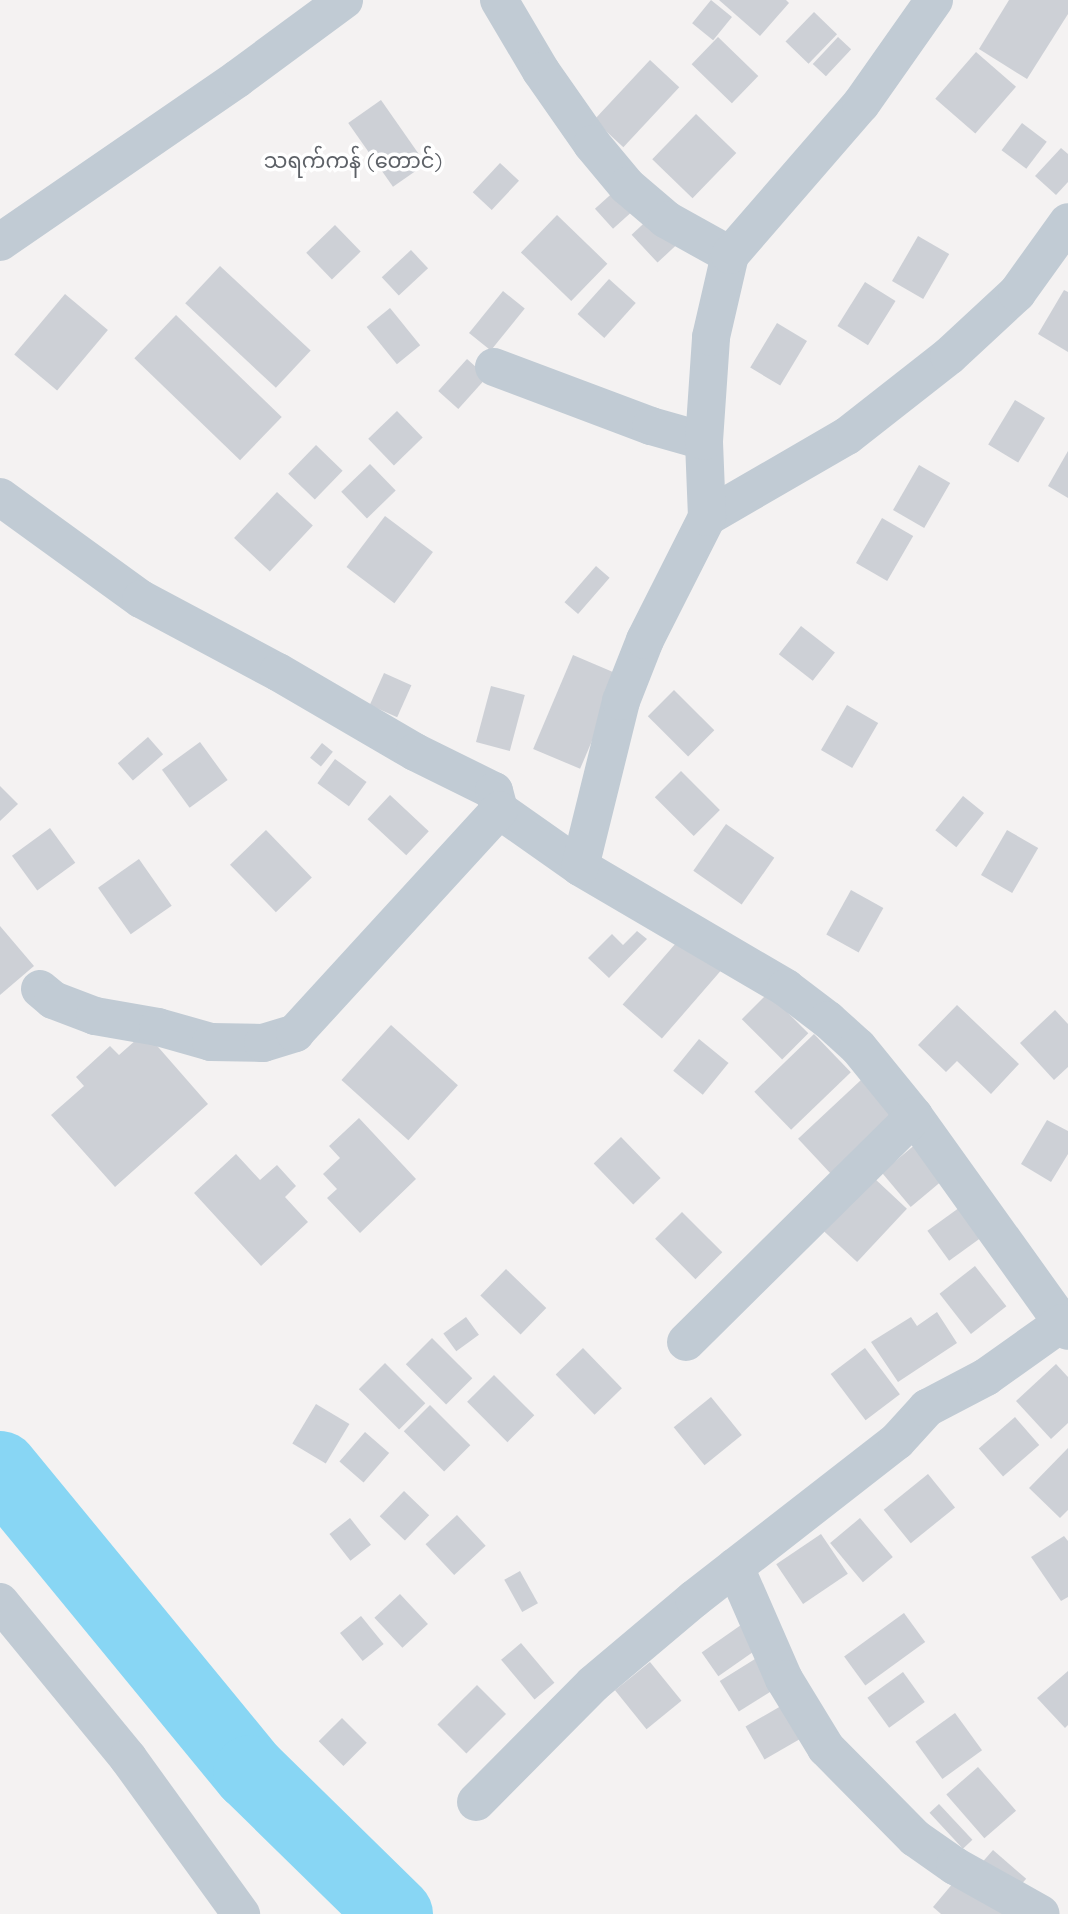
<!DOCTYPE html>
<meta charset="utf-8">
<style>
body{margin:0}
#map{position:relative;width:1068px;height:1914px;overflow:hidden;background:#f4f2f2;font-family:Quicksand,"Noto Sans Myanmar",sans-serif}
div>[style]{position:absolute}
.river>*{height:75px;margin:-37.5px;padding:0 37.5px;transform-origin:37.5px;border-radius:37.5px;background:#88d6f4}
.building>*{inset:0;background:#cdd0d6;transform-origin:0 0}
.minor>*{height:38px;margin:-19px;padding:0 19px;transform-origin:19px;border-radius:19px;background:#c1cbd4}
span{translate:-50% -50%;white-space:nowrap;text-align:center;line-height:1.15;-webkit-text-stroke:7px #fff;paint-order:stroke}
.quarter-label{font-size:21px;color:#5d6167}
</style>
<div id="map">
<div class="river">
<div style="left:0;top:1468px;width:394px;rotate:50.6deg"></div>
<div style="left:250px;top:1772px;width:203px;rotate:44.4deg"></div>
</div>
<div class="building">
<div style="left:711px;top:0;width:27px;height:30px;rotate:39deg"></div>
<div style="clip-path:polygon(719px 0,786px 0,789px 3px,760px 36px)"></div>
<div style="clip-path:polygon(1009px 0,1068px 0,1068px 14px,1027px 79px,979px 49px)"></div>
<div style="left:814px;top:12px;width:32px;height:41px;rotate:44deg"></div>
<div style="left:718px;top:37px;width:56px;height:38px;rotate:44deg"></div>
<div style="left:838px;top:37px;width:18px;height:37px;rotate:43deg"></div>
<div style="left:976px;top:52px;width:53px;height:62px;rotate:41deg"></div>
<div style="left:650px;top:60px;width:40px;height:82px;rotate:43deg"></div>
<div style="left:381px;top:100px;width:78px;height:40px;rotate:55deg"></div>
<div style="left:696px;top:114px;width:56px;height:63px;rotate:44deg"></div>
<div style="left:1022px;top:123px;width:31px;height:34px;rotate:37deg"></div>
<div style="clip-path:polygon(1061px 148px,1068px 154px,1068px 182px,1056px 195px,1035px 176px)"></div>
<div style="left:500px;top:163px;width:26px;height:40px;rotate:43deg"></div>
<div style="left:618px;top:188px;width:27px;height:31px;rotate:48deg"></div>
<div style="left:655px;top:213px;width:38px;height:32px;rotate:47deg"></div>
<div style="left:557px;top:215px;width:70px;height:52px;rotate:44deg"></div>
<div style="left:335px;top:225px;width:37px;height:40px;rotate:46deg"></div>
<div style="left:918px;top:236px;width:36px;height:52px;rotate:30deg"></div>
<div style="left:411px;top:250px;width:25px;height:40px;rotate:47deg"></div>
<div style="left:220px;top:266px;width:124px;height:51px;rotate:43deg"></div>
<div style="left:609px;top:279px;width:36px;height:47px;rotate:42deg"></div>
<div style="left:865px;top:282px;width:36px;height:52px;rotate:32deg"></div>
<div style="clip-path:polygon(1064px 290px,1068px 292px,1068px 352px,1038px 334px)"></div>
<div style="left:503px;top:291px;width:28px;height:54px;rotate:39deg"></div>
<div style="left:65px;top:294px;width:56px;height:79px;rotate:40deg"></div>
<div style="left:390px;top:308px;width:48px;height:30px;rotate:51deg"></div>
<div style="left:176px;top:315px;width:147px;height:60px;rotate:44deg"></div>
<div style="left:777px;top:323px;width:35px;height:52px;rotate:31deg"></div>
<div style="left:467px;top:359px;width:27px;height:43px;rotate:42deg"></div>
<div style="left:1015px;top:400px;width:35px;height:52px;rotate:31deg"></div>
<div style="left:397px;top:411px;width:37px;height:40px;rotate:46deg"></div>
<div style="left:316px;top:445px;width:37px;height:40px;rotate:44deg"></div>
<div style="clip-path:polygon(1068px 451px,1068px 498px,1048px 486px)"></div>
<div style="left:370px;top:464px;width:37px;height:40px;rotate:46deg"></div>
<div style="left:919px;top:465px;width:36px;height:52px;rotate:30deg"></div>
<div style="left:277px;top:492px;width:49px;height:63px;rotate:43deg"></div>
<div style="left:385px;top:516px;width:60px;height:64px;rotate:37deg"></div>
<div style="left:882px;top:518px;width:36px;height:52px;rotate:30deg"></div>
<div style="left:596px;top:566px;width:18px;height:48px;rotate:41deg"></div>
<div style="left:801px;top:626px;width:43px;height:36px;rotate:38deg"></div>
<div style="left:573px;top:655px;width:51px;height:102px;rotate:23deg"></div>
<div style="left:384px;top:673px;width:30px;height:35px;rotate:24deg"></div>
<div style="left:491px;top:686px;width:35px;height:58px;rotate:15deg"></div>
<div style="left:674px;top:690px;width:57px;height:37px;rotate:45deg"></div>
<div style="left:847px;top:705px;width:36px;height:52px;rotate:30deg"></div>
<div style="left:148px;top:737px;width:23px;height:40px;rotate:49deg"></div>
<div style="left:200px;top:742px;width:47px;height:47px;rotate:54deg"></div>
<div style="left:322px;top:743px;width:14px;height:19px;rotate:39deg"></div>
<div style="left:335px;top:759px;width:39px;height:30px;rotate:36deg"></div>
<div style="left:681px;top:771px;width:55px;height:37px;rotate:45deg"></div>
<div style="clip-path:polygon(0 786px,18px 804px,0 821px)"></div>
<div style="left:390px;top:795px;width:53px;height:33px;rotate:43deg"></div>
<div style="left:963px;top:796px;width:27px;height:44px;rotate:39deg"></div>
<div style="left:726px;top:824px;width:59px;height:57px;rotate:35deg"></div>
<div style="left:50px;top:828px;width:43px;height:47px;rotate:54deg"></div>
<div style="left:266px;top:830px;width:66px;height:50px;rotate:46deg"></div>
<div style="left:1007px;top:830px;width:36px;height:52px;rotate:30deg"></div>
<div style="left:139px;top:859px;width:57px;height:50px;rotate:55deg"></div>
<div style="left:851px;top:890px;width:37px;height:51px;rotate:29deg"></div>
<div style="clip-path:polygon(0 926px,34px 966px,0 995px)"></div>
<div style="clip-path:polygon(637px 931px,647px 939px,609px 978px,588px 958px,612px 934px,623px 945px)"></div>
<div style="left:683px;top:935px;width:52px;height:92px;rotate:41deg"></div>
<div style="left:768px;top:993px;width:57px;height:37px;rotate:45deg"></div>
<div style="clip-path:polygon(957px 1005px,1019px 1064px,991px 1094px,957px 1061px,946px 1072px,918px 1045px)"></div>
<div style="clip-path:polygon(1055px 1010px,1068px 1024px,1068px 1067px,1054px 1080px,1020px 1043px)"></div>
<div style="left:391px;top:1025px;width:90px;height:74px;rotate:42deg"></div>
<div style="clip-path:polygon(145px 1032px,208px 1104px,115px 1187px,51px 1115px,84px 1086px,76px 1077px,110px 1046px,119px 1055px)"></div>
<div style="left:814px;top:1034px;width:53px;height:83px;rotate:46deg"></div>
<div style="left:699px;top:1039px;width:38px;height:41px;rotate:39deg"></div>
<div style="left:861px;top:1080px;width:48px;height:86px;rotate:47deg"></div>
<div style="clip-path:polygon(359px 1118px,416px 1179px,360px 1233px,327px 1198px,337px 1189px,323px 1174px,340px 1158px,329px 1146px)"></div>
<div style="clip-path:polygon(1047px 1120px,1068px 1131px,1068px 1154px,1051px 1182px,1021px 1164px)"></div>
<div style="left:621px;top:1137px;width:57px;height:38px;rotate:46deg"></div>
<div style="left:917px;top:1143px;width:45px;height:46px;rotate:50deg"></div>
<div style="clip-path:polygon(236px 1154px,260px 1180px,277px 1165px,296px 1186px,285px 1197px,308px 1222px,261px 1266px,194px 1193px)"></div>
<div style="left:874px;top:1178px;width:45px;height:73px;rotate:43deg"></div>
<div style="left:963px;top:1205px;width:37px;height:44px;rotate:54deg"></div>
<div style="left:682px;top:1212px;width:57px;height:38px;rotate:45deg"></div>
<div style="left:975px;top:1266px;width:51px;height:45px;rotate:52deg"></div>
<div style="left:506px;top:1269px;width:56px;height:37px;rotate:44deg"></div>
<div style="clip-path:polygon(937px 1312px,957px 1343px,898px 1382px,871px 1342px,911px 1317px,917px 1326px)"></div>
<div style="left:466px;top:1317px;width:22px;height:28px;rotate:54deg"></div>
<div style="left:432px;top:1338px;width:57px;height:37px;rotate:45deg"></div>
<div style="left:583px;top:1348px;width:56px;height:38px;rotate:46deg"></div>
<div style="left:865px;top:1348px;width:58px;height:43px;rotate:53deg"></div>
<div style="left:385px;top:1363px;width:57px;height:37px;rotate:45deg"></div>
<div style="clip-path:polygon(1056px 1364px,1068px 1377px,1068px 1423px,1051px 1439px,1016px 1401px)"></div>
<div style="left:494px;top:1375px;width:57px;height:38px;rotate:45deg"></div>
<div style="left:711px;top:1397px;width:49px;height:48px;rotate:51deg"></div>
<div style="left:316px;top:1404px;width:39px;height:46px;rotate:31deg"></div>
<div style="left:430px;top:1405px;width:57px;height:37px;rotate:45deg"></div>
<div style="left:1015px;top:1417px;width:37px;height:48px;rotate:49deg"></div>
<div style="left:365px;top:1432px;width:32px;height:39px;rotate:41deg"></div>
<div style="clip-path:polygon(1068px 1448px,1068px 1510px,1060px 1518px,1029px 1488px)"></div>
<div style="left:928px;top:1474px;width:43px;height:57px;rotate:51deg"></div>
<div style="left:404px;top:1491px;width:35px;height:35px;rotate:44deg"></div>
<div style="left:457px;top:1515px;width:42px;height:43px;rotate:47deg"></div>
<div style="left:350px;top:1518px;width:34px;height:26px;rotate:52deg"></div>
<div style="left:860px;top:1518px;width:51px;height:39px;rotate:50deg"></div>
<div style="left:821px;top:1534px;width:48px;height:54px;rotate:56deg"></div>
<div style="clip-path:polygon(1064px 1536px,1068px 1541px,1068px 1597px,1061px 1601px,1031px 1557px)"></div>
<div style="left:520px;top:1571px;width:37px;height:18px;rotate:61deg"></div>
<div style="left:400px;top:1594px;width:41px;height:35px;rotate:47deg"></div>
<div style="left:904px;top:1613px;width:36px;height:74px;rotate:54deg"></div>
<div style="left:361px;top:1616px;width:36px;height:27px;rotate:51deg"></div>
<div style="left:741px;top:1625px;width:29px;height:48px;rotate:55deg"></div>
<div style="left:521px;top:1643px;width:52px;height:26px;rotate:50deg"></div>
<div style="left:763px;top:1654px;width:36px;height:51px;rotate:58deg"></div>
<div style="left:650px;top:1662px;width:50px;height:45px;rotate:51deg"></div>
<div style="clip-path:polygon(1068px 1671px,1068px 1725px,1065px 1728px,1037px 1698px)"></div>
<div style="left:903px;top:1672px;width:37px;height:44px;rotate:54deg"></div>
<div style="left:477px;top:1685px;width:41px;height:56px;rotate:45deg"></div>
<div style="left:781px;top:1706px;width:38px;height:41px;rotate:60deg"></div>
<div style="left:955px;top:1713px;width:46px;height:49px;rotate:54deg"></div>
<div style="left:342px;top:1718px;width:35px;height:33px;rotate:45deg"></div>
<div style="left:978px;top:1767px;width:58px;height:42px;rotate:49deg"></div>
<div style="left:939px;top:1804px;width:49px;height:13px;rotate:47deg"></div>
<div style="left:993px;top:1850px;width:44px;height:18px;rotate:41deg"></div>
<div style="clip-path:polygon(959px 1876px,1003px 1914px,941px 1914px,933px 1907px)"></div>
</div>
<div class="minor">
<div style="left:499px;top:0;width:82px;rotate:59.4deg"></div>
<div style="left:541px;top:71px;width:89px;rotate:55.1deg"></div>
<div style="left:592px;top:144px;width:55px;rotate:50.2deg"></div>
<div style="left:627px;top:186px;width:52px;rotate:40.4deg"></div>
<div style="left:667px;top:220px;width:72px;rotate:29.1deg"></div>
<div style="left:0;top:242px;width:288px;rotate:-34.5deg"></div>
<div style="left:237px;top:79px;width:133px;rotate:-36.4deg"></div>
<div style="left:494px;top:367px;width:168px;rotate:20.6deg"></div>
<div style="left:651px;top:426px;width:55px;rotate:15.8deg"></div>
<div style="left:0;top:497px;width:174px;rotate:35.9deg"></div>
<div style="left:141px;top:599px;width:155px;rotate:28.1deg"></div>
<div style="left:278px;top:672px;width:159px;rotate:30.3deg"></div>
<div style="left:415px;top:752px;width:88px;rotate:26.3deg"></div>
<div style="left:494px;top:791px;width:20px;rotate:75deg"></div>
<div style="left:499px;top:810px;width:99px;rotate:35.1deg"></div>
<div style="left:580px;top:867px;width:239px;rotate:30.4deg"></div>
<div style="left:786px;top:988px;width:53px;rotate:37.3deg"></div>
<div style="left:828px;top:1020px;width:40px;rotate:42deg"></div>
<div style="left:858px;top:1047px;width:89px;rotate:50.9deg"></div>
<div style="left:914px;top:1116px;width:264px;rotate:54.4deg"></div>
<div style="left:707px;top:517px;width:162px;rotate:-30.1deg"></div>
<div style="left:847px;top:436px;width:130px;rotate:-38.1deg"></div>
<div style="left:949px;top:356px;width:93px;rotate:-42.8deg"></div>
<div style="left:1017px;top:293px;width:87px;rotate:-54.3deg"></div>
<div style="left:580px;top:867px;width:171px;rotate:-76.1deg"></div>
<div style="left:621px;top:701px;width:66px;rotate:-68.5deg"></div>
<div style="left:645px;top:640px;width:138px;rotate:-63.2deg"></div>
<div style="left:707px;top:517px;width:76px;rotate:-92.3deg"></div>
<div style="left:704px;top:441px;width:104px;rotate:-86.1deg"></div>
<div style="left:711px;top:337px;width:84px;rotate:-77deg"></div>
<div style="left:730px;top:255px;width:200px;rotate:-49.1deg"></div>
<div style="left:861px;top:104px;width:127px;rotate:-54.9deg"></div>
<div style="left:40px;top:989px;width:17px;rotate:40deg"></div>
<div style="left:53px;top:1000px;width:45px;rotate:20.9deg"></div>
<div style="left:95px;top:1016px;width:64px;rotate:9.9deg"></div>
<div style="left:158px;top:1027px;width:55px;rotate:15.8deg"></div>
<div style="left:211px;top:1042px;width:52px;rotate:1.1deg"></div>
<div style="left:263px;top:1043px;width:34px;rotate:-17deg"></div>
<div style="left:295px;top:1033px;width:302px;rotate:-47.5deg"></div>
<div style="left:686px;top:1342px;width:321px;rotate:-44.7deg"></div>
<div style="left:735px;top:1567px;width:122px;rotate:66.4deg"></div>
<div style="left:784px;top:1679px;width:81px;rotate:58.7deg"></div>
<div style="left:826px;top:1748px;width:127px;rotate:45.3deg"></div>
<div style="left:915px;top:1838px;width:49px;rotate:35deg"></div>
<div style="left:955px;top:1866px;width:98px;rotate:29.2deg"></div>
<div style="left:0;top:1602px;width:202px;rotate:50.6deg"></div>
<div style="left:128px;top:1758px;width:193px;rotate:54.1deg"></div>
<div style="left:476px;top:1802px;width:166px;rotate:-45.2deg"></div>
<div style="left:593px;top:1684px;width:132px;rotate:-40.1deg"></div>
<div style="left:694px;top:1599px;width:257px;rotate:-37.9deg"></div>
<div style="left:897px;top:1441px;width:45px;rotate:-47.7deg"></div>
<div style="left:927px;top:1408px;width:67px;rotate:-27.7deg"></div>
<div style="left:986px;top:1377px;width:93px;rotate:-35.4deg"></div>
</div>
<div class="quarter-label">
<span style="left:353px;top:160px">သရက်ကန် (တောင်)</span>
</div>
</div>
